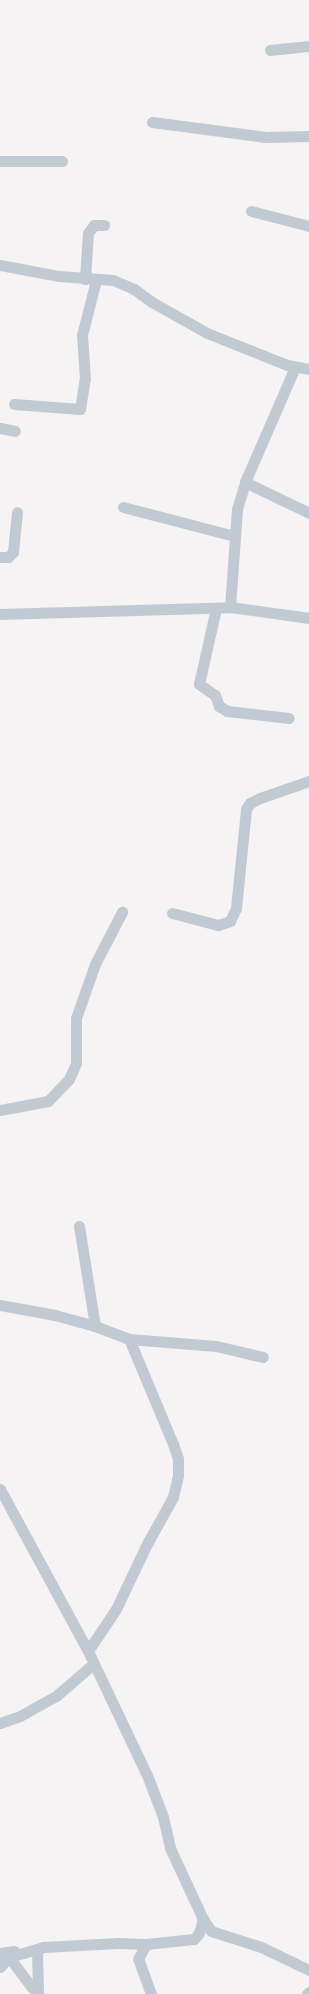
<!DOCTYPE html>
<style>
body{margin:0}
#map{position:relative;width:309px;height:1994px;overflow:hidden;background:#f5f3f3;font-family:"Fira Sans Condensed",sans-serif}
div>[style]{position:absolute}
.minor>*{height:11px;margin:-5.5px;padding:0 5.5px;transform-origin:5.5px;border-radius:5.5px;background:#c1cad2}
span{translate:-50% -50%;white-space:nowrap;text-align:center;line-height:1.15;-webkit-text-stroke:3px #fff;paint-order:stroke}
</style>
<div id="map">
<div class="minor">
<div style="left:270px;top:50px;width:39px;rotate:-6deg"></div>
<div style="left:152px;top:122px;width:115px;rotate:7.5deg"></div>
<div style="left:266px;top:137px;width:43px;rotate:-1.3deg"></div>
<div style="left:0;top:161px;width:62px"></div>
<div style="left:251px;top:211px;width:60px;rotate:14.5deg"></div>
<div style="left:0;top:265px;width:60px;rotate:10.6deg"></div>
<div style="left:59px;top:276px;width:54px;rotate:4.2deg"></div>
<div style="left:113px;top:280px;width:23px;rotate:23deg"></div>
<div style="left:134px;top:289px;width:22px;rotate:36deg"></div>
<div style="left:152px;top:302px;width:63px;rotate:29.4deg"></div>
<div style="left:207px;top:333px;width:86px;rotate:21.8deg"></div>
<div style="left:287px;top:365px;width:22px;rotate:10deg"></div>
<div style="left:85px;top:279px;width:46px;rotate:-86.3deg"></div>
<div style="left:88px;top:233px;width:10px;rotate:-53deg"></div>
<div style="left:94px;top:225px;width:10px"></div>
<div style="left:14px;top:404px;width:66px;rotate:4.3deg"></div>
<div style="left:80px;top:409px;width:30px;rotate:-81deg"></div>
<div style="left:85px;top:379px;width:44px;rotate:-93.9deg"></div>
<div style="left:82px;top:335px;width:57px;rotate:-75.7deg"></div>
<div style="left:0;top:428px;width:15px;rotate:11deg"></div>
<div style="left:245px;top:482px;width:71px;rotate:25.8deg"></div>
<div style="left:123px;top:507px;width:115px;rotate:14.6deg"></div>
<div style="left:0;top:557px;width:8px"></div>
<div style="left:8px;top:557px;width:7px;rotate:-45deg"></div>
<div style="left:13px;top:552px;width:40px;rotate:-84.3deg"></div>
<div style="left:230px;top:607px;width:98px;rotate:-85.9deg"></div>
<div style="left:237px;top:509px;width:28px;rotate:-73deg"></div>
<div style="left:245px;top:482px;width:125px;rotate:-66.5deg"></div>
<div style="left:216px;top:608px;width:78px;rotate:102.6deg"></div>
<div style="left:199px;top:684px;width:19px;rotate:35deg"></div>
<div style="left:215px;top:695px;width:12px;rotate:70deg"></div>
<div style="left:219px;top:706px;width:9px;rotate:32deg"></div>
<div style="left:227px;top:711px;width:62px;rotate:6.4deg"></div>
<div style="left:0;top:614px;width:230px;rotate:-1.7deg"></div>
<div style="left:230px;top:607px;width:80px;rotate:7.9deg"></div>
<div style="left:172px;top:913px;width:48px;rotate:14.6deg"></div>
<div style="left:218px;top:925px;width:13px;rotate:-18deg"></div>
<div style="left:230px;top:921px;width:14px;rotate:-65deg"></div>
<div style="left:236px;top:908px;width:100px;rotate:-84.2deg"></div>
<div style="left:246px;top:809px;width:7px;rotate:-56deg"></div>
<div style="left:250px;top:803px;width:11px;rotate:-27deg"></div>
<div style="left:260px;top:798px;width:52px;rotate:-19.1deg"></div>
<div style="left:0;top:1110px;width:49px;rotate:-10.6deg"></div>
<div style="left:48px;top:1101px;width:30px;rotate:-46deg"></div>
<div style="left:69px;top:1079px;width:17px;rotate:-66deg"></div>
<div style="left:76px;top:1063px;width:45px;rotate:-90deg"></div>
<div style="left:76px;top:1018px;width:57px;rotate:-70.6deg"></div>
<div style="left:95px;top:964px;width:59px;rotate:-62.6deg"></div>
<div style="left:79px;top:1226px;width:101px;rotate:80.9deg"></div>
<div style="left:0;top:1305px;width:56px;rotate:10.3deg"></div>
<div style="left:55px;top:1315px;width:41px;rotate:15.4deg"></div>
<div style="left:95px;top:1326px;width:36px;rotate:21deg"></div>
<div style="left:129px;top:1339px;width:87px;rotate:4.6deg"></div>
<div style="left:216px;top:1346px;width:48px;rotate:13.2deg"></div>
<div style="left:0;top:1489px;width:184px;rotate:61.5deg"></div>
<div style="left:88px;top:1651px;width:137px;rotate:64.6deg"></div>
<div style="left:147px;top:1775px;width:45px;rotate:69.1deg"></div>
<div style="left:163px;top:1817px;width:32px;rotate:77deg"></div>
<div style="left:170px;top:1848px;width:78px;rotate:65.1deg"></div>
<div style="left:203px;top:1919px;width:14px;rotate:56deg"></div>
<div style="left:211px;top:1931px;width:52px;rotate:17.7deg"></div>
<div style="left:261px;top:1947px;width:53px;rotate:25.6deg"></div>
<div style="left:88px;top:1651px;width:50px;rotate:-56.3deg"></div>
<div style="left:116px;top:1609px;width:74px;rotate:-64.5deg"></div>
<div style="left:148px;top:1542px;width:51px;rotate:-60.9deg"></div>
<div style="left:173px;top:1497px;width:23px;rotate:-77deg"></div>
<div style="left:178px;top:1475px;width:16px;rotate:-90deg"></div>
<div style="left:178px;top:1459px;width:16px;rotate:-108deg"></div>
<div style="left:173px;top:1444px;width:114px;rotate:-112.7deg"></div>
<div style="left:0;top:1723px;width:21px;rotate:-19deg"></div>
<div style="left:20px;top:1716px;width:41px;rotate:-29.1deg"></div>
<div style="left:56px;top:1696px;width:48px;rotate:-40.7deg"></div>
<div style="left:37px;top:1949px;width:45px;rotate:88.7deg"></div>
<div style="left:0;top:1953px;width:14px;rotate:-8deg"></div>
<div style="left:14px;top:1951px;width:4px;rotate:90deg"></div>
<div style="left:9px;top:1957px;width:38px;rotate:53deg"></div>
<div style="left:32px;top:1987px;width:8px;rotate:40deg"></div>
<div style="left:0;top:1967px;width:13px;rotate:-48deg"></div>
<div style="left:9px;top:1957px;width:35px;rotate:-16deg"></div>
<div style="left:43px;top:1947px;width:75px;rotate:-3.1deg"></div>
<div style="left:118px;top:1943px;width:28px;rotate:2deg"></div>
<div style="left:151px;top:1994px;width:37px;rotate:-110deg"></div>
<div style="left:138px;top:1959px;width:17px;rotate:-62deg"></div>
<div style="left:146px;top:1944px;width:48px;rotate:-5.9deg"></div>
<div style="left:194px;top:1939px;width:8px;rotate:-50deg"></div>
<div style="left:199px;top:1933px;width:15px;rotate:-74deg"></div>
<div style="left:307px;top:1994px;width:3px;rotate:-45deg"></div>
</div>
</div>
